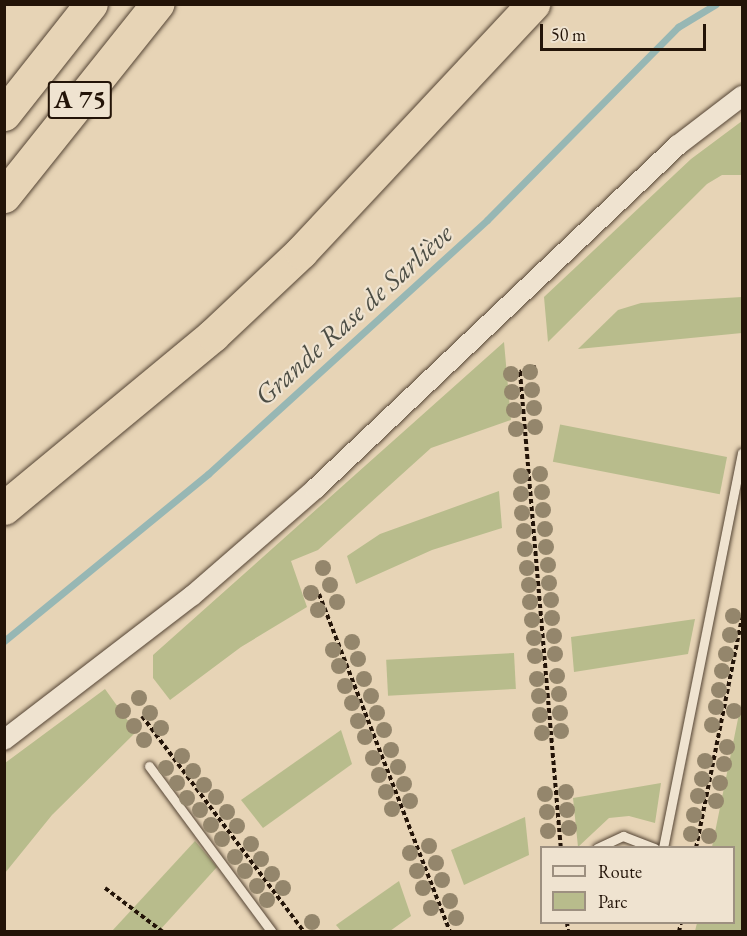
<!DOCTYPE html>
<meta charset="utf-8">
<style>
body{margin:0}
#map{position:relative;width:747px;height:936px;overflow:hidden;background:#e7d4b6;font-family:"EB Garamond",serif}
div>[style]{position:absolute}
.green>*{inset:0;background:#b8bc8c;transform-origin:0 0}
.stream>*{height:7px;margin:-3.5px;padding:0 3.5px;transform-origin:3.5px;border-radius:3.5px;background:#97b7b4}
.path>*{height:4px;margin-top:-2px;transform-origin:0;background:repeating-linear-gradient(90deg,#231408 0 4.5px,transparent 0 7.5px)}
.roads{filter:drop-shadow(0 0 2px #544434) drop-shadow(0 0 2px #544434)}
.lane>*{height:9px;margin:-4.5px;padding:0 4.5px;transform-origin:4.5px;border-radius:4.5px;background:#efe3d0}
.street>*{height:20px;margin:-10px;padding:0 10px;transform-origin:10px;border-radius:10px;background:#efe3d0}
.highway>*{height:33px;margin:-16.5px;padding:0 16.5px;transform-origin:16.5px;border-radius:16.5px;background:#e7d4b6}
.trees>*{width:16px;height:16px;margin:-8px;border-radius:50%;background:#94866c}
span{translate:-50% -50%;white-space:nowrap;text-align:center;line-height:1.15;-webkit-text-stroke:4.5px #efe3d0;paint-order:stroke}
.shield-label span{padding:2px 4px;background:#efe3d0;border:2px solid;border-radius:4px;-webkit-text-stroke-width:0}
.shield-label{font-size:26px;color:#231408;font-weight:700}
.water-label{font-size:28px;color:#4c4d44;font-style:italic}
.frame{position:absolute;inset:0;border:6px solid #231408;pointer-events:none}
.legend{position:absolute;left:540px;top:846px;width:195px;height:78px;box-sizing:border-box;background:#efe3d0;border:2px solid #9d9080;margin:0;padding:8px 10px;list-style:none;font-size:18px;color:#231408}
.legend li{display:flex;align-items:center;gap:12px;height:30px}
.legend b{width:30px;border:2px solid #9d9080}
.scale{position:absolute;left:540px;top:24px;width:166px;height:27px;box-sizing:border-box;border:3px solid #231408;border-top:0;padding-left:8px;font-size:18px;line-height:21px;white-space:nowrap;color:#231408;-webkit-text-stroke:4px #efe3d0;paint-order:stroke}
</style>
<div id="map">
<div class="green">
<div style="clip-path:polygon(742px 121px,742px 175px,722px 175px,707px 184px,548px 342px,544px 297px,691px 159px)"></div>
<div style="clip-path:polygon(742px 297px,742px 333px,578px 349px,618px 310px,641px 303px)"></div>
<div style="clip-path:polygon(504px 342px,511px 420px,431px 448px,318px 550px,291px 561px,307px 607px,241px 647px,170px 700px,153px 678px,153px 655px)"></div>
<div style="left:727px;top:457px;width:38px;height:170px;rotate:101deg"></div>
<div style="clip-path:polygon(499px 491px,502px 528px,432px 550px,356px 584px,347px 556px,380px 534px)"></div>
<div style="clip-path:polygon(695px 619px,688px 654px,574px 672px,571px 637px)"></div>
<div style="left:514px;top:653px;width:36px;height:128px;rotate:87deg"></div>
<div style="clip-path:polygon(105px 689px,136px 732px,52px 815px,5px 873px,5px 763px)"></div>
<div style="clip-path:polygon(742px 699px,742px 930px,695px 931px,697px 923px,734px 922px,734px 848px,712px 847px)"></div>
<div style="clip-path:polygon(341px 730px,352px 764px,263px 828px,241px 800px)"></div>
<div style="clip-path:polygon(661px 783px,655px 823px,629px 816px,609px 818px,578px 847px,573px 798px)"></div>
<div style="clip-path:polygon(525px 817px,529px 855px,464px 885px,451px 850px)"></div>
<div style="clip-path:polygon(195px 841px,217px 867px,159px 931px,112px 931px)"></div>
<div style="clip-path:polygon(399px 881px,411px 916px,390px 931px,341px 931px,336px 925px)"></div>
</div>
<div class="stream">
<div style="left:4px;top:641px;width:264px;rotate:-39.3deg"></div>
<div style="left:208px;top:474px;width:377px;rotate:-42.3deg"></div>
<div style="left:487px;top:220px;width:272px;rotate:-45.3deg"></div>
<div style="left:678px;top:27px;width:44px;rotate:-31.2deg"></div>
</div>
<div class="path">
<div style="left:536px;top:367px;width:17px;rotate:163deg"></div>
<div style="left:520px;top:372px;width:478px;rotate:85.1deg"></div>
<div style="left:319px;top:594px;width:362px;rotate:68.8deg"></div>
<div style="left:142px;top:716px;width:270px;rotate:53.1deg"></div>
<div style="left:696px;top:848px;width:235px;rotate:-78.7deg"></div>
<div style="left:105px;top:888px;width:73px;rotate:37.2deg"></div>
<div style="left:567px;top:922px;width:10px;rotate:84deg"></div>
<div style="left:679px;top:932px;width:10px;rotate:-79deg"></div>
</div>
<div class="roads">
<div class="lane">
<div style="left:149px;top:766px;width:207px;rotate:53.5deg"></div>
<div style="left:597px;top:848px;width:29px;rotate:-25deg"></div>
<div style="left:623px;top:836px;width:34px;rotate:21deg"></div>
<div style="left:663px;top:848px;width:403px;rotate:-78.7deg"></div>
</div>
<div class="street">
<div style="left:4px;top:740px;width:237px;rotate:-37.5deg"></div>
<div style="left:192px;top:596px;width:163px;rotate:-41deg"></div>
<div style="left:315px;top:489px;width:500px;rotate:-43.46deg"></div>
<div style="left:678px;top:145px;width:81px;rotate:-37.4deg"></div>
</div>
<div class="highway">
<div style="left:4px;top:114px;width:140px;rotate:-51.7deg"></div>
<div style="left:4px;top:196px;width:246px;rotate:-51.4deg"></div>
<div style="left:4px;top:508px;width:271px;rotate:-39.6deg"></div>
<div style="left:213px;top:335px;width:121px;rotate:-43.3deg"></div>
<div style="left:301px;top:252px;width:340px;rotate:-46.9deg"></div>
</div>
</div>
<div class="trees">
<div style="left:530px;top:372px"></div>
<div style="left:511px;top:374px"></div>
<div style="left:532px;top:390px"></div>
<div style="left:512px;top:392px"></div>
<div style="left:534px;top:408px"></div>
<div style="left:514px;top:410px"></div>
<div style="left:535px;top:427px"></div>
<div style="left:516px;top:429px"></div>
<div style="left:540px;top:474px"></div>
<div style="left:521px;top:476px"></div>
<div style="left:542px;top:492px"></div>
<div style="left:521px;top:494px"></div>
<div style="left:543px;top:510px"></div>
<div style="left:522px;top:513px"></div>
<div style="left:545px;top:529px"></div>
<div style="left:524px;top:531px"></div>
<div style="left:546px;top:547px"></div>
<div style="left:525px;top:549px"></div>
<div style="left:548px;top:565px"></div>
<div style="left:323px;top:568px"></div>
<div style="left:527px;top:568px"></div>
<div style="left:549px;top:583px"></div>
<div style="left:330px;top:585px"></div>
<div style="left:529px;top:585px"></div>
<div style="left:311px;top:593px"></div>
<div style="left:551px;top:600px"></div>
<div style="left:337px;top:602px"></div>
<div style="left:530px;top:602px"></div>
<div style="left:318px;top:610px"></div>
<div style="left:733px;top:616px"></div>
<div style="left:552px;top:618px"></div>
<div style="left:532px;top:620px"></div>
<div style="left:730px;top:635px"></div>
<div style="left:554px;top:636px"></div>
<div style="left:534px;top:638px"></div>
<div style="left:352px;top:642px"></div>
<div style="left:333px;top:650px"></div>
<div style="left:555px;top:654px"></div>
<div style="left:726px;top:654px"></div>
<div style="left:535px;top:656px"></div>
<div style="left:358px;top:659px"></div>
<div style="left:339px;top:666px"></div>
<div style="left:722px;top:671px"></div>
<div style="left:557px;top:676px"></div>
<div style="left:364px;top:679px"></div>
<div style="left:537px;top:679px"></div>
<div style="left:345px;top:686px"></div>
<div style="left:719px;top:690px"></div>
<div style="left:559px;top:694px"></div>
<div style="left:371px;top:696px"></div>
<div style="left:539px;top:696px"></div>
<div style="left:139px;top:698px"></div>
<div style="left:352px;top:703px"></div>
<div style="left:716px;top:707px"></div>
<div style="left:123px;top:711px"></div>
<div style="left:734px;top:711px"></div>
<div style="left:150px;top:713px"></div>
<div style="left:377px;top:713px"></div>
<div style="left:560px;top:713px"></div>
<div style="left:540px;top:715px"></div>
<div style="left:358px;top:721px"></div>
<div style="left:712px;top:725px"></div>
<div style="left:134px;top:726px"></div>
<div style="left:161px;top:728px"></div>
<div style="left:384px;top:730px"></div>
<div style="left:561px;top:731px"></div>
<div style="left:542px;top:733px"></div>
<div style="left:365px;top:737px"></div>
<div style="left:144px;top:740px"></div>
<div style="left:727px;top:747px"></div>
<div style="left:391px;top:750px"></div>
<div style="left:182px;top:756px"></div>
<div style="left:373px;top:758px"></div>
<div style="left:705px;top:761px"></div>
<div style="left:724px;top:764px"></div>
<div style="left:398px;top:767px"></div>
<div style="left:166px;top:768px"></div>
<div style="left:193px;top:771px"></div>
<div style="left:379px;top:775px"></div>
<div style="left:702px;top:779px"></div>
<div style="left:177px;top:783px"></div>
<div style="left:720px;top:783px"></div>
<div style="left:404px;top:784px"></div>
<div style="left:204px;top:785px"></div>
<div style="left:386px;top:792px"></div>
<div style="left:566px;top:792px"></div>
<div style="left:545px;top:794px"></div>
<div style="left:698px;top:796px"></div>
<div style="left:216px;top:797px"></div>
<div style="left:187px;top:798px"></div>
<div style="left:410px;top:801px"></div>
<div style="left:716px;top:801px"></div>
<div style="left:392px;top:809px"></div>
<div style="left:200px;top:810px"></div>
<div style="left:567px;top:810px"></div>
<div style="left:227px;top:812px"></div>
<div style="left:547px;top:812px"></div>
<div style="left:694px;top:815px"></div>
<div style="left:211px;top:825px"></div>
<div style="left:237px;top:826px"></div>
<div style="left:569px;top:828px"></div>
<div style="left:548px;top:831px"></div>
<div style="left:691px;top:834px"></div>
<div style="left:709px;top:836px"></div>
<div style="left:222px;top:839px"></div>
<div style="left:251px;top:844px"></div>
<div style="left:429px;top:846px"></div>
<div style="left:410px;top:853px"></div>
<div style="left:235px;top:857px"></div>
<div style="left:261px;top:859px"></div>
<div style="left:436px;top:863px"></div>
<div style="left:245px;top:871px"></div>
<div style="left:417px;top:871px"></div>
<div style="left:272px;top:874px"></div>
<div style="left:442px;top:880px"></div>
<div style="left:257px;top:886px"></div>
<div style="left:283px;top:888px"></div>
<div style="left:423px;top:888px"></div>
<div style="left:267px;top:900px"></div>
<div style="left:450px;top:901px"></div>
<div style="left:431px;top:908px"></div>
<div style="left:456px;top:918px"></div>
<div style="left:312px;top:922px"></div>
</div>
<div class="shield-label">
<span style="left:80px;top:100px">A 75</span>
</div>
<div class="water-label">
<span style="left:353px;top:314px;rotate:-42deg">Grande Rase de Sarliève</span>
</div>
<div class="frame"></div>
<ul class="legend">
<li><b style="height:8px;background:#efe3d0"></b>Route</li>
<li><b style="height:16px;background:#b8bc8c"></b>Parc</li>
</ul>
<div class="scale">50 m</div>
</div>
